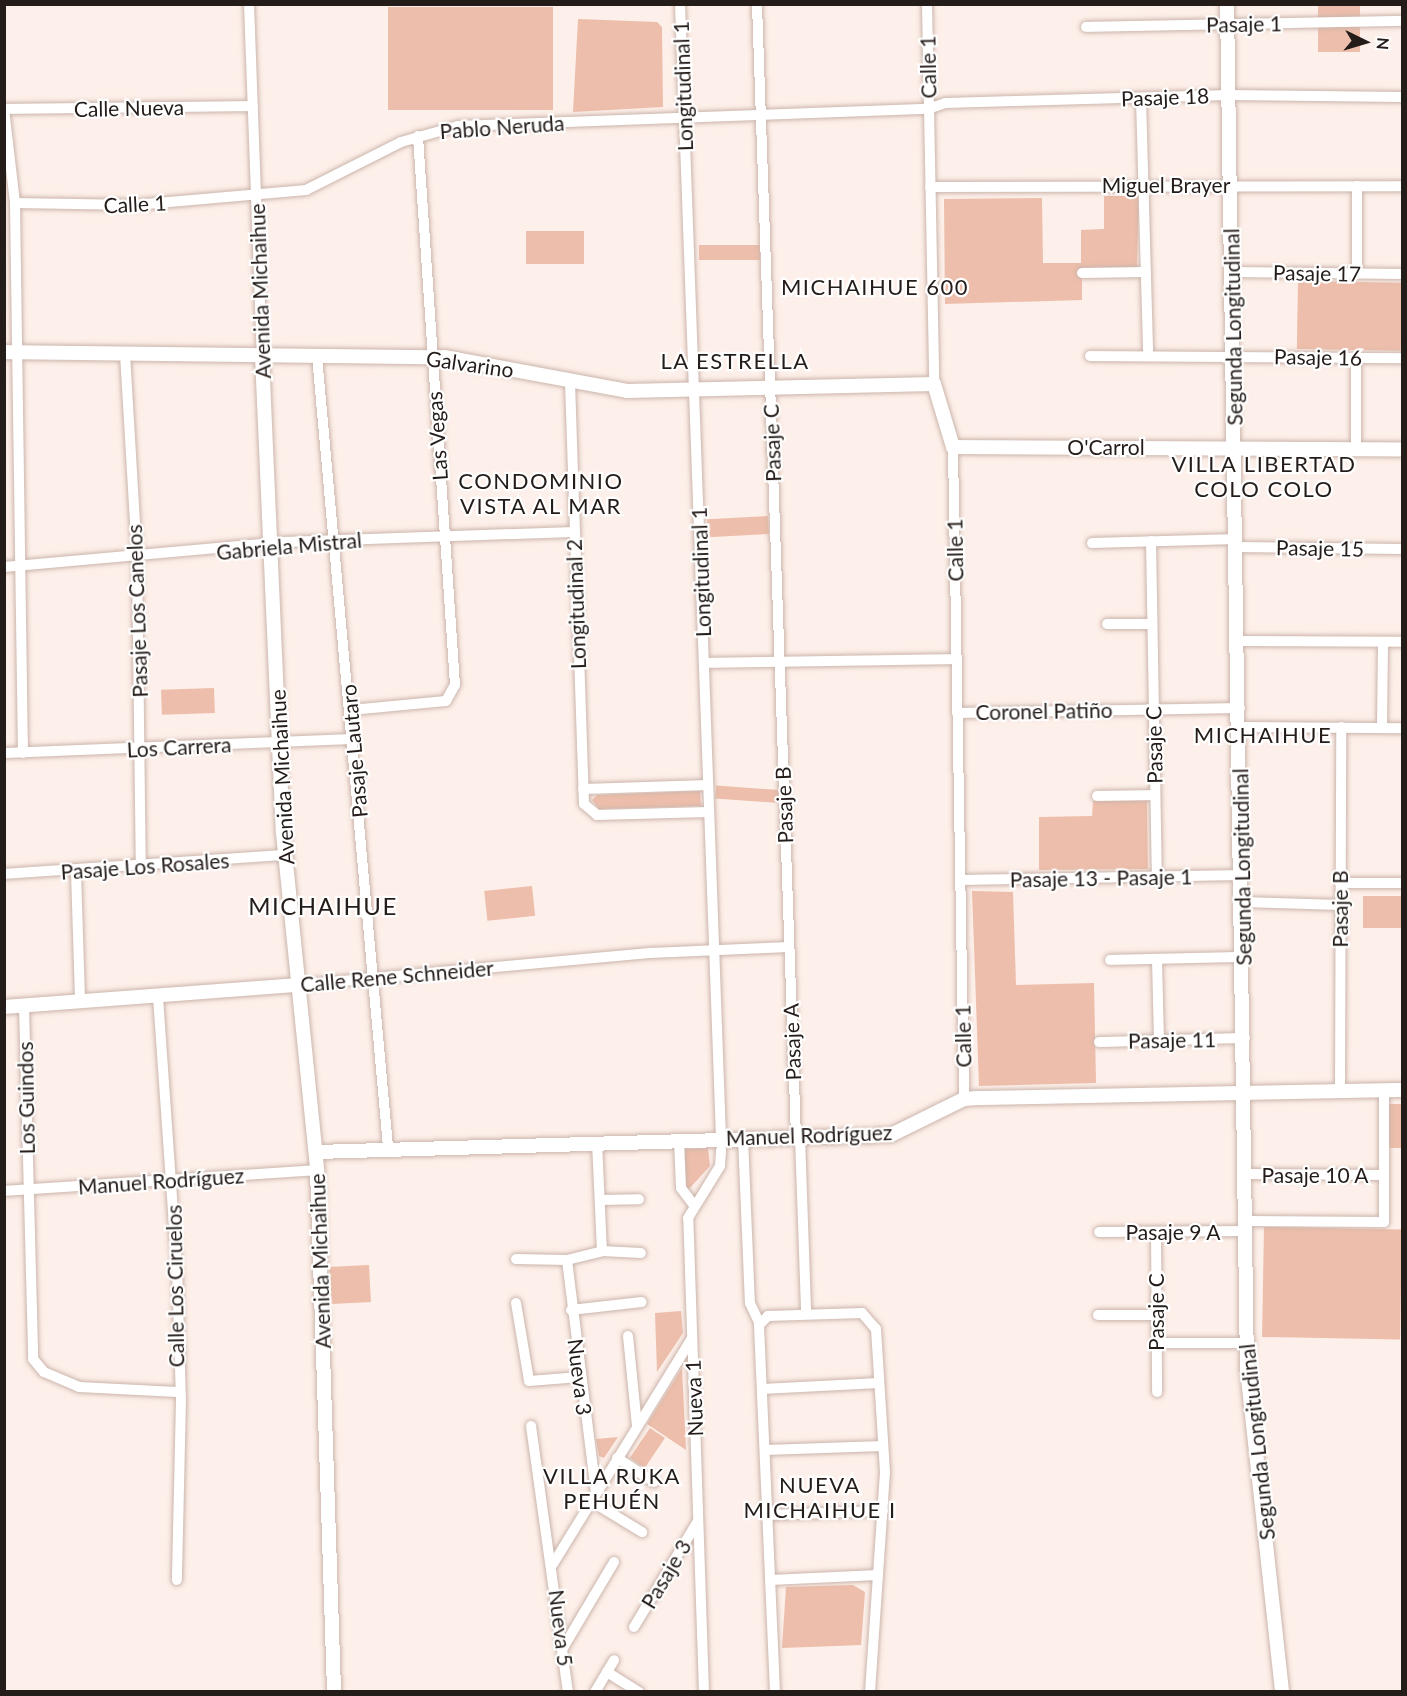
<!DOCTYPE html>
<meta charset="utf-8">
<style>
body{margin:0}
#map{position:relative;width:1407px;height:1696px;overflow:hidden;background:#fdefe9;font-family:Lato,sans-serif}
div>[style]{position:absolute}
.green>*{inset:0;background:#edbeab;transform-origin:0 0}
.roads{filter:drop-shadow(0 0 2px #cbb5ab) drop-shadow(0 0 2px #cbb5ab)}
.minor>*{height:10px;margin:-5px;padding:0 5px;transform-origin:5px;border-radius:5px;background:#fff}
.tertiary>*{height:14px;margin:-7px;padding:0 7px;transform-origin:7px;border-radius:7px;background:#fff}
span{translate:-50% -50%;white-space:nowrap;text-align:center;line-height:1.15;-webkit-text-stroke:4.5px #fff;paint-order:stroke}
.street-label{font-size:21px;color:#241c19}
.neighbourhood-label{font-size:22px;color:#241c19;letter-spacing:1.5px}
.quarter-label{font-size:24px;color:#241c19;letter-spacing:1.5px}
.frame{position:absolute;inset:0;border:6px solid #241c19;pointer-events:none}
.north{position:absolute;left:1335px;top:12px;width:60px;height:60px;-webkit-text-stroke:4px #fff;paint-order:stroke;rotate:95deg;font-size:16px;font-weight:700;line-height:24px;text-align:center;color:#241c19}
.north::after{content:'';display:block;margin:auto;width:21px;height:27px;background:#241c19;clip-path:polygon(50% 0,100% 100%,50% 72%,0 100%)}
</style>
<div id="map">
<div class="green">
<div style="left:1318px;top:5px;width:42px;height:47px"></div>
<div style="left:388px;top:7px;width:165px;height:103px"></div>
<div style="clip-path:polygon(578px 19px,657px 22px,662px 27px,663px 107px,573px 112px)"></div>
<div style="clip-path:polygon(1104px 196px,1139px 196px,1137px 268px,1082px 269px,1082px 300px,945px 304px,944px 199px,1042px 198px,1043px 263px,1081px 263px,1081px 230px,1104px 229px)"></div>
<div style="left:584px;top:231px;width:33px;height:58px;rotate:90deg"></div>
<div style="left:760px;top:245px;width:15px;height:61px;rotate:90deg"></div>
<div style="left:1298px;top:281px;width:104px;height:68px;rotate:1deg"></div>
<div style="left:768px;top:516px;width:18px;height:61px;rotate:87deg"></div>
<div style="left:214px;top:688px;width:25px;height:53px;rotate:88deg"></div>
<div style="left:780px;top:790px;width:13px;height:64px;rotate:94deg"></div>
<div style="clip-path:polygon(700px 791px,701px 806px,599px 809px,592px 800px,597px 795px)"></div>
<div style="clip-path:polygon(1147px 800px,1148px 869px,1039px 870px,1039px 817px,1092px 816px,1093px 801px)"></div>
<div style="left:532px;top:886px;width:30px;height:48px;rotate:84deg"></div>
<div style="clip-path:polygon(972px 891px,1013px 892px,1016px 985px,1094px 983px,1096px 1083px,979px 1086px)"></div>
<div style="left:1363px;top:896px;width:39px;height:32px"></div>
<div style="left:1388px;top:1104px;width:14px;height:44px"></div>
<div style="clip-path:polygon(708px 1148px,710px 1166px,689px 1189px,685px 1186px,682px 1149px)"></div>
<div style="left:1264px;top:1227px;width:138px;height:110px;rotate:1deg"></div>
<div style="left:369px;top:1265px;width:37px;height:40px;rotate:87deg"></div>
<div style="clip-path:polygon(681px 1311px,683px 1333px,657px 1372px,655px 1313px)"></div>
<div style="clip-path:polygon(682px 1368px,686px 1450px,647px 1424px)"></div>
<div style="left:650px;top:1428px;width:18px;height:36px;rotate:34deg"></div>
<div style="clip-path:polygon(618px 1437px,604px 1458px,599px 1456px,596px 1439px)"></div>
<div style="clip-path:polygon(853px 1585px,865px 1592px,861px 1645px,782px 1648px,786px 1587px)"></div>
</div>
<div class="roads">
<div class="minor">
<div style="left:249px;top:4px;width:352px;rotate:87.9deg"></div>
<div style="left:680px;top:4px;width:1136px;rotate:87.93deg"></div>
<div style="left:757px;top:4px;width:1134px;rotate:88.03deg"></div>
<div style="left:927px;top:4px;width:380px;rotate:88.9deg"></div>
<div style="left:1086px;top:27px;width:316px;rotate:-1.1deg"></div>
<div style="left:1141px;top:98px;width:257px;rotate:88.4deg"></div>
<div style="left:4px;top:109px;width:95px;rotate:83.3deg"></div>
<div style="left:15px;top:203px;width:550px;rotate:89.17deg"></div>
<div style="left:4px;top:109px;width:249px;rotate:-0.7deg"></div>
<div style="left:1357px;top:186px;width:88px;rotate:90deg"></div>
<div style="left:930px;top:187px;width:472px;rotate:-0.1deg"></div>
<div style="left:15px;top:203px;width:120px;rotate:1deg"></div>
<div style="left:135px;top:205px;width:172px;rotate:-5deg"></div>
<div style="left:306px;top:190px;width:106px;rotate:-26.8deg"></div>
<div style="left:401px;top:142px;width:59px;rotate:-15.7deg"></div>
<div style="left:458px;top:126px;width:470px;rotate:-2.1deg"></div>
<div style="left:928px;top:109px;width:18px;rotate:-19deg"></div>
<div style="left:945px;top:103px;width:284px;rotate:-1.6deg"></div>
<div style="left:1229px;top:95px;width:173px;rotate:0.7deg"></div>
<div style="left:1232px;top:272px;width:170px;rotate:0.7deg"></div>
<div style="left:1082px;top:273px;width:64px;rotate:-0.9deg"></div>
<div style="left:125px;top:354px;width:203px;rotate:86.6deg"></div>
<div style="left:137px;top:557px;width:311px;rotate:89.3deg"></div>
<div style="left:317px;top:356px;width:794px;rotate:84.87deg"></div>
<div style="left:1090px;top:356px;width:312px;rotate:0.4deg"></div>
<div style="left:570px;top:382px;width:422px;rotate:88.1deg"></div>
<div style="left:584px;top:804px;width:17px;rotate:40deg"></div>
<div style="left:597px;top:815px;width:112px;rotate:-1.5deg"></div>
<div style="left:953px;top:447px;width:652px;rotate:89.03deg"></div>
<div style="left:1356px;top:449px;width:91px;rotate:-90deg"></div>
<div style="left:1151px;top:541px;width:336px;rotate:89deg"></div>
<div style="left:1092px;top:543px;width:145px;rotate:-1.6deg"></div>
<div style="left:1237px;top:547px;width:165px;rotate:0.7deg"></div>
<div style="left:4px;top:567px;width:281px;rotate:-5.1deg"></div>
<div style="left:284px;top:542px;width:290px;rotate:-2deg"></div>
<div style="left:1107px;top:624px;width:45px"></div>
<div style="left:1238px;top:641px;width:164px;rotate:0.3deg"></div>
<div style="left:704px;top:663px;width:252px;rotate:-0.9deg"></div>
<div style="left:351px;top:710px;width:95px;rotate:-5.4deg"></div>
<div style="left:446px;top:701px;width:18px;rotate:-61deg"></div>
<div style="left:455px;top:685px;width:550px;rotate:-93.86deg"></div>
<div style="left:957px;top:713px;width:283px;rotate:-1deg"></div>
<div style="left:1240px;top:727px;width:162px;rotate:0.4deg"></div>
<div style="left:1382px;top:727px;width:85px;rotate:-89.3deg"></div>
<div style="left:4px;top:753px;width:349px;rotate:-2.3deg"></div>
<div style="left:583px;top:789px;width:125px;rotate:-1.8deg"></div>
<div style="left:1097px;top:796px;width:58px;rotate:-1deg"></div>
<div style="left:76px;top:872px;width:130px;rotate:88.2deg"></div>
<div style="left:4px;top:874px;width:282px;rotate:-3.9deg"></div>
<div style="left:960px;top:880px;width:283px;rotate:-1deg"></div>
<div style="left:1340px;top:883px;width:62px"></div>
<div style="left:1243px;top:902px;width:97px;rotate:1.8deg"></div>
<div style="left:1157px;top:959px;width:81px;rotate:88.6deg"></div>
<div style="left:1110px;top:960px;width:134px;rotate:-1.3deg"></div>
<div style="left:298px;top:985px;width:353px;rotate:-5.2deg"></div>
<div style="left:650px;top:953px;width:139px;rotate:-2.5deg"></div>
<div style="left:158px;top:997px;width:271px;rotate:86deg"></div>
<div style="left:177px;top:1267px;width:132px;rotate:88.3deg"></div>
<div style="left:181px;top:1399px;width:181px;rotate:91.3deg"></div>
<div style="left:24px;top:1006px;width:353px;rotate:88.5deg"></div>
<div style="left:33px;top:1359px;width:17px;rotate:50deg"></div>
<div style="left:44px;top:1372px;width:38px;rotate:23deg"></div>
<div style="left:79px;top:1387px;width:98px;rotate:2.9deg"></div>
<div style="left:1099px;top:1042px;width:146px;rotate:-1.6deg"></div>
<div style="left:1340px;top:1091px;width:364px;rotate:-89.8deg"></div>
<div style="left:800px;top:1137px;width:176px;rotate:88deg"></div>
<div style="left:743px;top:1138px;width:165px;rotate:87.6deg"></div>
<div style="left:750px;top:1303px;width:21px;rotate:65deg"></div>
<div style="left:679px;top:1140px;width:48px;rotate:87.6deg"></div>
<div style="left:681px;top:1188px;width:20px;rotate:53deg"></div>
<div style="left:597px;top:1142px;width:109px;rotate:87.4deg"></div>
<div style="left:1247px;top:1174px;width:137px;rotate:0.4deg"></div>
<div style="left:4px;top:1191px;width:314px;rotate:-3.8deg"></div>
<div style="left:600px;top:1200px;width:39px;rotate:-1deg"></div>
<div style="left:1247px;top:1221px;width:137px;rotate:0.4deg"></div>
<div style="left:1384px;top:1222px;width:132px;rotate:-90deg"></div>
<div style="left:1099px;top:1232px;width:148px;rotate:-0.4deg"></div>
<div style="left:1156px;top:1232px;width:160px;rotate:89.6deg"></div>
<div style="left:602px;top:1251px;width:39px;rotate:3deg"></div>
<div style="left:516px;top:1259px;width:51px;rotate:1.1deg"></div>
<div style="left:567px;top:1260px;width:36px;rotate:-14deg"></div>
<div style="left:567px;top:1260px;width:235px;rotate:82.9deg"></div>
<div style="left:516px;top:1303px;width:79px;rotate:80.5deg"></div>
<div style="left:529px;top:1381px;width:51px;rotate:-4.5deg"></div>
<div style="left:571px;top:1310px;width:71px;rotate:-6.4deg"></div>
<div style="left:1098px;top:1315px;width:58px"></div>
<div style="left:628px;top:1336px;width:90px;rotate:84.3deg"></div>
<div style="left:1156px;top:1343px;width:90px"></div>
<div style="left:762px;top:1389px;width:117px;rotate:-2.9deg"></div>
<div style="left:531px;top:1426px;width:269px;rotate:82.1deg"></div>
<div style="left:765px;top:1450px;width:118px;rotate:-1.9deg"></div>
<div style="left:617px;top:1458px;width:44px;rotate:33deg"></div>
<div style="left:591px;top:1501px;width:60px;rotate:31.3deg"></div>
<div style="left:767px;top:1515px;width:116px;rotate:-2deg"></div>
<div style="left:553px;top:1564px;width:263px;rotate:-58.4deg"></div>
<div style="left:770px;top:1580px;width:108px;rotate:-2.7deg"></div>
<div style="left:634px;top:1627px;width:124px;rotate:-58.9deg"></div>
<div style="left:563px;top:1648px;width:100px;rotate:-59.3deg"></div>
<div style="left:607px;top:1672px;width:38px;rotate:32deg"></div>
<div style="left:595px;top:1692px;width:37px;rotate:-59deg"></div>
<div style="left:704px;top:1692px;width:474px;rotate:-91.9deg"></div>
<div style="left:688px;top:1218px;width:61px;rotate:-58.4deg"></div>
<div style="left:720px;top:1166px;width:16px;rotate:-86deg"></div>
<div style="left:775px;top:1692px;width:367px;rotate:-92.5deg"></div>
<div style="left:759px;top:1325px;width:13px;rotate:-45deg"></div>
<div style="left:768px;top:1316px;width:94px;rotate:-1.8deg"></div>
<div style="left:862px;top:1313px;width:21px;rotate:49deg"></div>
<div style="left:876px;top:1329px;width:143px;rotate:86.4deg"></div>
<div style="left:885px;top:1472px;width:221px;rotate:93.9deg"></div>
</div>
<div class="tertiary">
<div style="left:1227px;top:4px;width:1365px;rotate:89.16deg"></div>
<div style="left:1247px;top:1369px;width:325px;rotate:83.8deg"></div>
<div style="left:4px;top:352px;width:440px;rotate:0.7deg"></div>
<div style="left:444px;top:357px;width:186px;rotate:10.5deg"></div>
<div style="left:627px;top:391px;width:307px;rotate:-1.3deg"></div>
<div style="left:934px;top:384px;width:66px;rotate:73.2deg"></div>
<div style="left:953px;top:447px;width:449px;rotate:0.3deg"></div>
<div style="left:262px;top:356px;width:477px;rotate:87.5deg"></div>
<div style="left:283px;top:833px;width:339px;rotate:84.2deg"></div>
<div style="left:317px;top:1170px;width:522px;rotate:88.13deg"></div>
<div style="left:4px;top:1007px;width:295px;rotate:-4.3deg"></div>
<div style="left:316px;top:1152px;width:575px;rotate:-1.69deg"></div>
<div style="left:891px;top:1135px;width:81px;rotate:-26.3deg"></div>
<div style="left:964px;top:1099px;width:13px;rotate:-4deg"></div>
<div style="left:977px;top:1098px;width:425px;rotate:-1.1deg"></div>
</div>
</div>
<div class="street-label">
<span style="left:1244px;top:24px;rotate:-1deg">Pasaje 1</span>
<span style="left:928px;top:67px;rotate:-91deg">Calle 1</span>
<span style="left:683px;top:86px;rotate:-92deg">Longitudinal 1</span>
<span style="left:1165px;top:97px;rotate:-2deg">Pasaje 18</span>
<span style="left:129px;top:108px;rotate:-1deg">Calle Nueva</span>
<span style="left:502px;top:127px;rotate:-4deg">Pablo Neruda</span>
<span style="left:1166px;top:185px">Miguel Brayer</span>
<span style="left:135px;top:204px;rotate:-3deg">Calle 1</span>
<span style="left:1317px;top:273px;rotate:1deg">Pasaje 17</span>
<span style="left:260px;top:291px;rotate:-92deg">Avenida Michaihue</span>
<span style="left:1233px;top:327px;rotate:-91deg">Segunda Longitudinal</span>
<span style="left:1318px;top:357px;rotate:1deg">Pasaje 16</span>
<span style="left:470px;top:364px;rotate:8deg">Galvarino</span>
<span style="left:437px;top:436px;rotate:-94deg">Las Vegas</span>
<span style="left:772px;top:443px;rotate:-92deg">Pasaje C</span>
<span style="left:1106px;top:447px">O'Carrol</span>
<span style="left:289px;top:546px;rotate:-5deg">Gabriela Mistral</span>
<span style="left:1320px;top:548px;rotate:1deg">Pasaje 15</span>
<span style="left:955px;top:550px;rotate:-91deg">Calle 1</span>
<span style="left:701px;top:572px;rotate:-92deg">Longitudinal 1</span>
<span style="left:576px;top:604px;rotate:-92deg">Longitudinal 2</span>
<span style="left:137px;top:611px;rotate:-92deg">Pasaje Los Canelos</span>
<span style="left:1044px;top:711px;rotate:-1deg">Coronel Patiño</span>
<span style="left:1154px;top:745px;rotate:-91deg">Pasaje C</span>
<span style="left:179px;top:747px;rotate:-3deg">Los Carrera</span>
<span style="left:354px;top:751px;rotate:-95deg">Pasaje Lautaro</span>
<span style="left:282px;top:777px;rotate:-93deg">Avenida Michaihue</span>
<span style="left:784px;top:805px;rotate:-92deg">Pasaje B</span>
<span style="left:145px;top:866px;rotate:-4deg">Pasaje Los Rosales</span>
<span style="left:1242px;top:867px;rotate:-91deg">Segunda Longitudinal</span>
<span style="left:1101px;top:878px;rotate:-1deg">Pasaje 13 - Pasaje 1</span>
<span style="left:1340px;top:909px;rotate:-90deg">Pasaje B</span>
<span style="left:397px;top:976px;rotate:-5deg">Calle Rene Schneider</span>
<span style="left:963px;top:1036px;rotate:-91deg">Calle 1</span>
<span style="left:1172px;top:1040px;rotate:-1deg">Pasaje 11</span>
<span style="left:792px;top:1042px;rotate:-92deg">Pasaje A</span>
<span style="left:26px;top:1098px;rotate:-91deg">Los Guindos</span>
<span style="left:809px;top:1135px;rotate:-2deg">Manuel Rodríguez</span>
<span style="left:1315px;top:1175px">Pasaje 10 A</span>
<span style="left:161px;top:1181px;rotate:-4deg">Manuel Rodríguez</span>
<span style="left:1173px;top:1232px">Pasaje 9 A</span>
<span style="left:320px;top:1261px;rotate:-92deg">Avenida Michaihue</span>
<span style="left:175px;top:1286px;rotate:-91deg">Calle Los Ciruelos</span>
<span style="left:1156px;top:1312px;rotate:-90deg">Pasaje C</span>
<span style="left:580px;top:1377px;rotate:83deg">Nueva 3</span>
<span style="left:694px;top:1398px;rotate:-92deg">Nueva 1</span>
<span style="left:1257px;top:1442px;rotate:-96deg">Segunda Longitudinal</span>
<span style="left:666px;top:1574px;rotate:-59deg">Pasaje 3</span>
<span style="left:561px;top:1628px;rotate:83deg">Nueva 5</span>
</div>
<div class="neighbourhood-label">
<span style="left:875px;top:287px">MICHAIHUE 600</span>
<span style="left:735px;top:361px">LA ESTRELLA</span>
<span style="left:1264px;top:476px">VILLA LIBERTAD<br>COLO COLO</span>
<span style="left:541px;top:493px">CONDOMINIO<br>VISTA AL MAR</span>
<span style="left:1263px;top:735px">MICHAIHUE</span>
<span style="left:612px;top:1488px">VILLA RUKA<br>PEHUÉN</span>
<span style="left:820px;top:1497px">NUEVA<br>MICHAIHUE I</span>
</div>
<div class="quarter-label">
<span style="left:323px;top:906px">MICHAIHUE</span>
</div>
<div class="frame"></div>
<div class="north">N</div>
</div>
